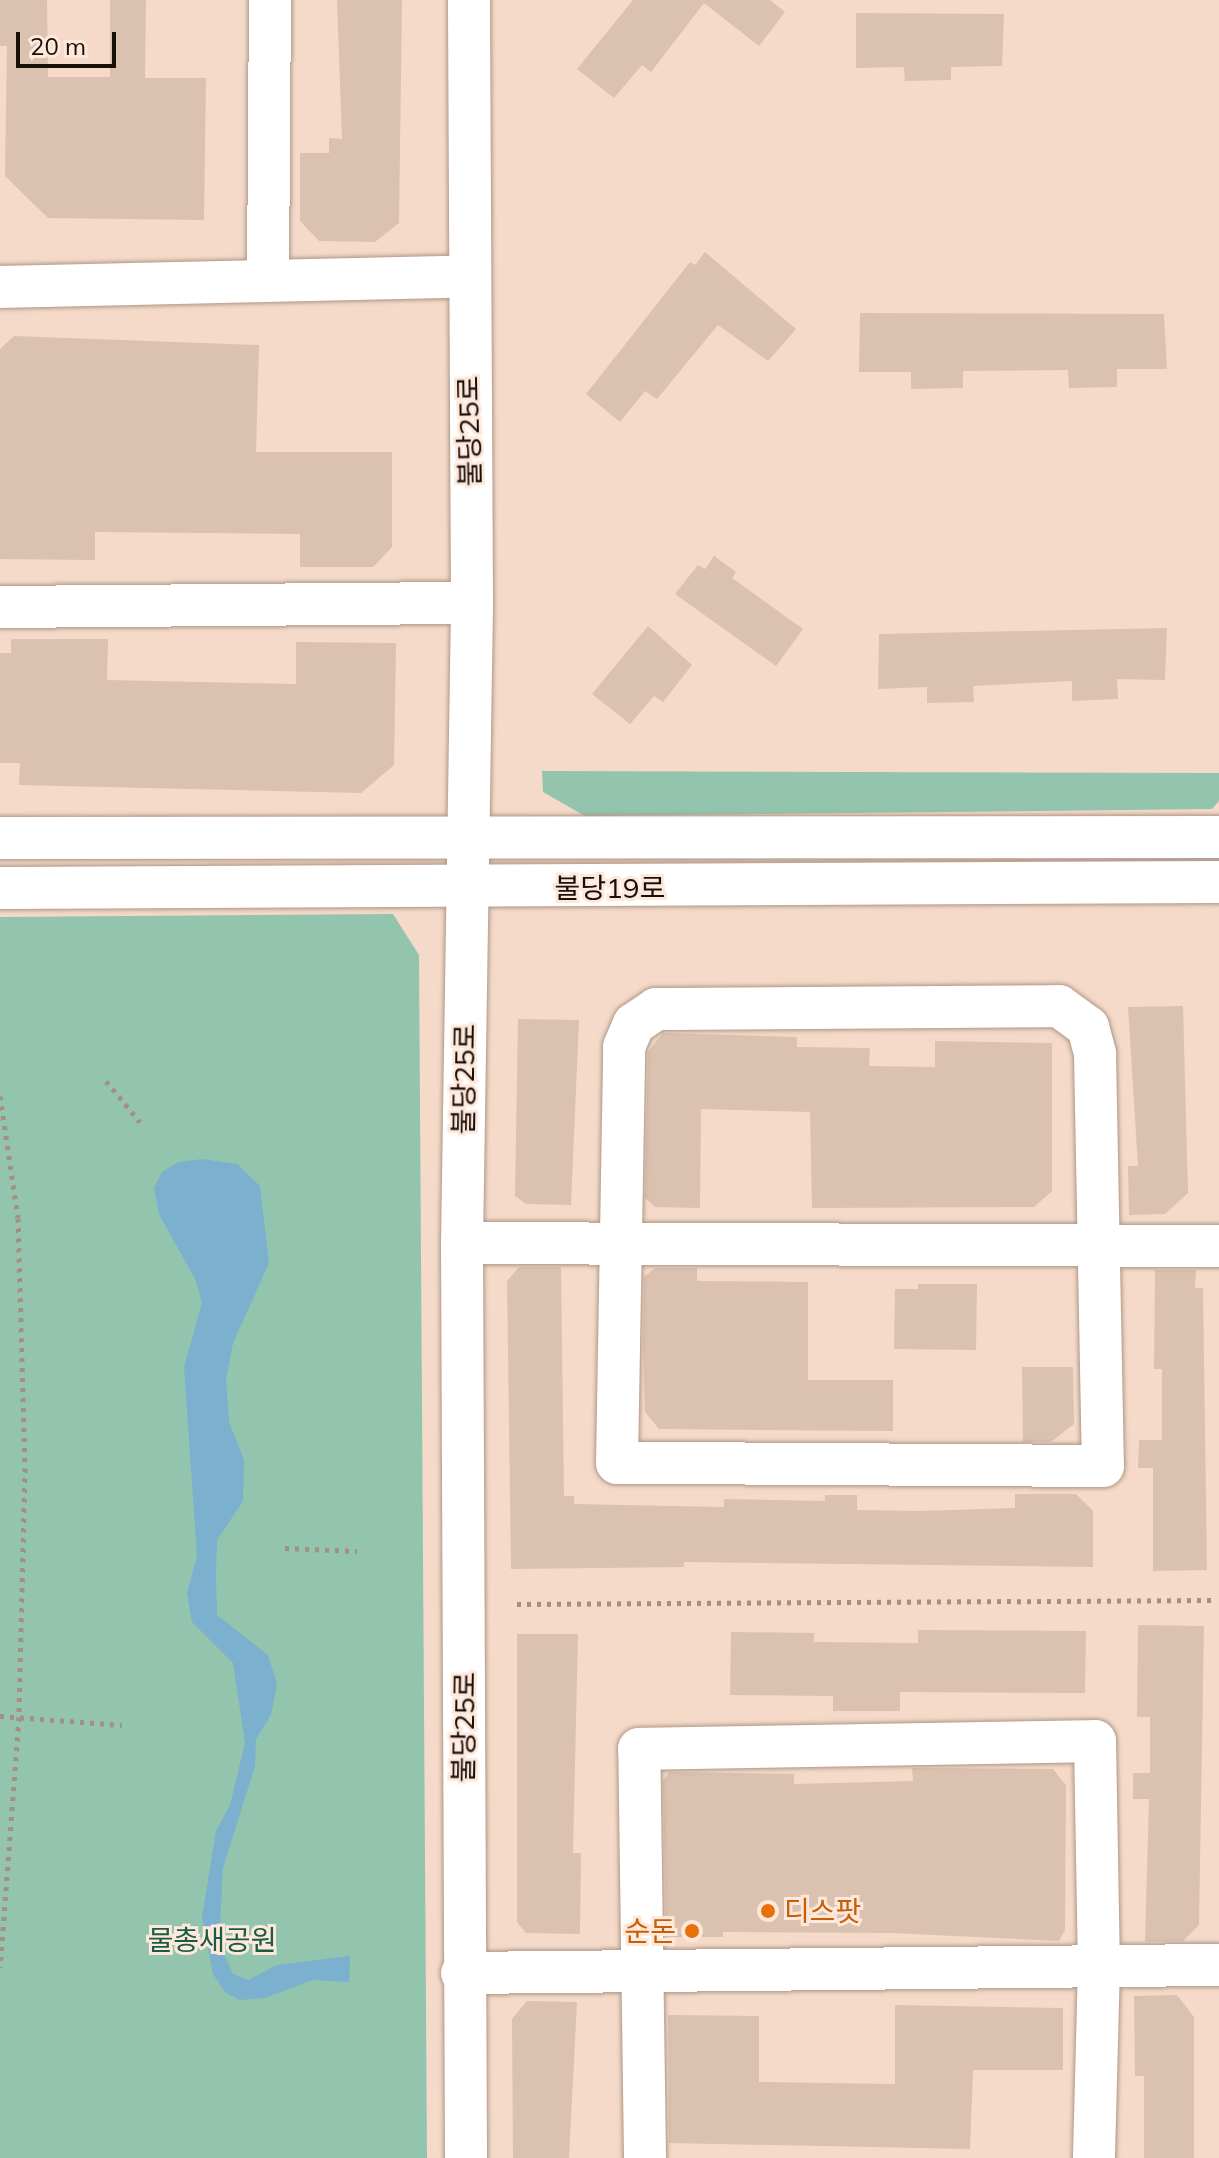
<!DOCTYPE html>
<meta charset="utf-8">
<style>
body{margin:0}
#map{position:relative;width:1219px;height:2158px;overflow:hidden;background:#f5dac9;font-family:Mulish,"Noto Sans KR",sans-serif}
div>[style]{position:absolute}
.green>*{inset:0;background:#93c4ad}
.water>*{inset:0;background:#7bb0ce}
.building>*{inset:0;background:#dbc1b0}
.path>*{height:5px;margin-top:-2.5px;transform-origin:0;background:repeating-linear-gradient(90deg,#a49083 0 4px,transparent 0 10px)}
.roads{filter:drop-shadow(0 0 2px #af9686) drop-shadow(0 0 2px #af9686)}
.minor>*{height:42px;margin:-21px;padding:0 21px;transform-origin:21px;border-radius:21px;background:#fff}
.dots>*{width:22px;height:22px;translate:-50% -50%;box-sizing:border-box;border:4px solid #fee8db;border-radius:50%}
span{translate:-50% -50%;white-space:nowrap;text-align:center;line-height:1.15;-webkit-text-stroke:6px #fee8db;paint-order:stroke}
.street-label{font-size:28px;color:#180f09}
.food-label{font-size:28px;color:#c56008}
.left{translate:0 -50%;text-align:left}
.right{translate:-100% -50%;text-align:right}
.park-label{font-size:28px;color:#185d43}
.scale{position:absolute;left:16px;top:32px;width:100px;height:36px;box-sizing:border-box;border:4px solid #180f09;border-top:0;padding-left:10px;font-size:24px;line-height:28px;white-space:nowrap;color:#180f09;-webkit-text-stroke:6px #fee8db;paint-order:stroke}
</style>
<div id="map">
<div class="green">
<div style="clip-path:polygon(542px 771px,1219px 773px,1219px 801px,1212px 809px,585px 816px,543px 792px)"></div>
<div style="clip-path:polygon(393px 914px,419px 955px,427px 2158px,0 2158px,0 917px)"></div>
</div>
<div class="water">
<div style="clip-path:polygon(202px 1159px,237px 1164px,260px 1186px,269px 1263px,233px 1343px,226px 1379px,229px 1422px,244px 1460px,243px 1501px,217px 1540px,216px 1576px,217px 1615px,268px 1655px,277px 1684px,271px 1715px,256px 1739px,255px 1766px,223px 1868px,219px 1943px,233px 1974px,248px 1980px,277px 1965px,350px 1956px,349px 1982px,312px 1980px,265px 1998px,240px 2000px,226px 1993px,213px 1974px,202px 1917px,216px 1831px,230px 1805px,245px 1743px,233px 1663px,192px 1622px,187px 1593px,197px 1556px,184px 1367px,202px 1303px,196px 1281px,159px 1214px,154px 1188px,162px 1172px,178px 1162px)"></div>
</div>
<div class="building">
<div style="clip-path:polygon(0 0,47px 0,48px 77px,110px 77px,110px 0,146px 0,145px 78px,206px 78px,204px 220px,48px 218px,5px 176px,7px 46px,0 46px)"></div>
<div style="clip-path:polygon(337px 0,402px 0,399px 223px,375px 242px,319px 241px,300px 221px,300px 153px,329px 153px,329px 138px,342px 139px)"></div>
<div style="clip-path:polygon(633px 0,770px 0,785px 12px,759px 46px,704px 3px,651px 72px,642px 65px,614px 98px,577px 69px)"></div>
<div style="clip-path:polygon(856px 13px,1004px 14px,1002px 66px,951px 67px,951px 80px,905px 81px,904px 67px,856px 68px)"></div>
<div style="clip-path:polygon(705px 252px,796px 329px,768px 361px,718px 325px,657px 399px,645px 391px,620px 422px,586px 394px,690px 262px,695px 265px)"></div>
<div style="clip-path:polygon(860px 313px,1164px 314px,1167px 369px,1117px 369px,1117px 387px,1069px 388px,1068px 370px,963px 371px,963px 388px,911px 389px,911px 372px,859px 372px)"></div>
<div style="clip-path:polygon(14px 336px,259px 345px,256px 452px,392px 452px,392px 547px,373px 567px,300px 567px,300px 534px,95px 532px,95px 560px,0 559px,0 349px)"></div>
<div style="clip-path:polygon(714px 556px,736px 572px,732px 578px,803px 629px,776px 666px,675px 594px,698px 565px,705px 569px)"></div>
<div style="clip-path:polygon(648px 626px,692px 665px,663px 702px,654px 696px,630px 724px,592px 694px)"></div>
<div style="clip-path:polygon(1167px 628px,1165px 680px,1117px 679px,1118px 699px,1072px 701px,1072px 681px,973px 686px,974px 702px,927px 703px,927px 687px,878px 689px,879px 634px)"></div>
<div style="clip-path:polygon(11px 639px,108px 639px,107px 680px,296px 684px,296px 642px,396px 643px,394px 765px,361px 793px,19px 785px,20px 763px,0 763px,0 653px,11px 653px)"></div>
<div style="clip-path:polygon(1183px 1006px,1188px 1193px,1165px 1214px,1129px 1215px,1128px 1166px,1138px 1166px,1128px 1007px)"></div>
<div style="clip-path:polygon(518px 1019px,579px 1020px,571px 1205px,526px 1204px,515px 1196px)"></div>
<div style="clip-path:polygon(663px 1033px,797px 1037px,797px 1047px,870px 1048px,869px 1066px,935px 1067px,935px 1041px,1052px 1043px,1052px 1191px,1034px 1207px,812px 1208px,810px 1112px,701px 1109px,700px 1208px,655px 1207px,645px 1198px,648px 1052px)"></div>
<div style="clip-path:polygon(519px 1267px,561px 1267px,564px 1496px,574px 1496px,574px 1504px,724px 1507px,724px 1499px,825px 1501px,825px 1495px,857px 1495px,857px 1510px,920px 1511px,1015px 1508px,1015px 1494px,1076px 1494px,1093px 1511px,1093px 1567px,684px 1562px,684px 1567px,511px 1569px,507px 1281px)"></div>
<div style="clip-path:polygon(655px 1268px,697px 1268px,697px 1281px,808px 1282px,808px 1380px,893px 1380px,893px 1431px,659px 1429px,645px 1412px,643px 1346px,644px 1277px)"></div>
<div style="clip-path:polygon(1155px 1270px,1196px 1270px,1195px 1288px,1203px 1288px,1207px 1570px,1153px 1571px,1153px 1468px,1138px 1468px,1139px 1440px,1162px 1440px,1162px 1369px,1154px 1369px)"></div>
<div style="clip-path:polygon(918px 1284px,977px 1284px,976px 1350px,894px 1349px,895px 1289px,918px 1289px)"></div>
<div style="clip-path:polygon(1022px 1367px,1073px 1367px,1074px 1424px,1051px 1442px,1023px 1442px)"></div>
<div style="clip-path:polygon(1138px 1625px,1204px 1626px,1199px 1925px,1183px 1941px,1145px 1942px,1149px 1799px,1133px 1799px,1133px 1773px,1150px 1773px,1150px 1717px,1137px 1717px)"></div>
<div style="clip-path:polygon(918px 1630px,1086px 1631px,1085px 1693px,900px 1692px,900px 1711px,833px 1711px,833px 1696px,730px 1695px,731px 1632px,814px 1633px,814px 1642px,918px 1643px)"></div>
<div style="clip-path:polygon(517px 1634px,578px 1634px,573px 1853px,581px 1853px,580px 1934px,526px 1933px,517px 1922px)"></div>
<div style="clip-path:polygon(912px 1768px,1053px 1769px,1066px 1785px,1065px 1930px,1059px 1941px,891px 1933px,723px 1932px,723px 1937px,666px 1937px,663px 1781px,669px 1772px,794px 1774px,794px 1784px,913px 1781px)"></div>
<div style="clip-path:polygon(1177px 1995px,1194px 2017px,1194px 2158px,1144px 2158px,1144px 2076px,1135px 2076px,1134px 1996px)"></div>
<div style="clip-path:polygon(527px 2001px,577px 2002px,569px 2158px,513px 2158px,512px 2019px)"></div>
<div style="clip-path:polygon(895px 2005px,1063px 2008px,1063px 2070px,973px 2070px,970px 2149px,669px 2143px,668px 2015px,759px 2016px,759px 2082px,895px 2084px)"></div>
</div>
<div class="path">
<div style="left:106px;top:1081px;width:53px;rotate:50.3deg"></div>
<div style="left:0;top:1096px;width:123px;rotate:81.6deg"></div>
<div style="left:18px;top:1218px;width:250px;rotate:88.4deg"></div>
<div style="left:25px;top:1468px;width:249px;rotate:91.4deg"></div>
<div style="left:19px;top:1717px;width:251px;rotate:94.3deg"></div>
<div style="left:285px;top:1548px;width:72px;rotate:2.4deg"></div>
<div style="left:517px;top:1604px;width:695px;rotate:-0.33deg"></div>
<div style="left:0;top:1716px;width:122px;rotate:4.2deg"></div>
</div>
<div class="roads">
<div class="minor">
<div style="left:268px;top:280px;width:280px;rotate:-89.6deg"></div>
<div style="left:0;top:287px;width:467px;rotate:-1.3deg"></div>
<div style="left:0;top:607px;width:472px;rotate:-0.5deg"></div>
<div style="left:0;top:838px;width:1219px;rotate:-0.05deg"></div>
<div style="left:0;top:888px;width:1219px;rotate:-0.28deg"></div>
<div style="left:1059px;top:1006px;width:36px;rotate:36deg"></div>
<div style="left:1088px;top:1027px;width:28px;rotate:75deg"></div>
<div style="left:1095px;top:1054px;width:412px;rotate:88.9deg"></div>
<div style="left:1103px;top:1466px;width:486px;rotate:-179.6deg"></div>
<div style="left:617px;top:1463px;width:416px;rotate:-89deg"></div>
<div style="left:624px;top:1047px;width:25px;rotate:-67deg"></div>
<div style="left:634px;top:1024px;width:27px;rotate:-34deg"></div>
<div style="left:656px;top:1009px;width:403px;rotate:-0.4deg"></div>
<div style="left:462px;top:1243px;width:757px;rotate:0.23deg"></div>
<div style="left:462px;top:1973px;width:757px;rotate:-0.61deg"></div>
<div style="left:466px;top:2158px;width:915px;rotate:-90.25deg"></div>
<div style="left:462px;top:1243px;width:640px;rotate:-89.1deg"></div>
<div style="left:472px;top:603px;width:603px;rotate:-90.29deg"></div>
<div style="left:645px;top:2158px;width:409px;rotate:-90.8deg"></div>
<div style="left:639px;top:1749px;width:456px;rotate:-1deg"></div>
<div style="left:1095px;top:1741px;width:224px;rotate:89deg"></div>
<div style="left:1099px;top:1965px;width:193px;rotate:91.5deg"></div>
</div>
</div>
<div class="dots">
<div style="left:768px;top:1911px;background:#e8710a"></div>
<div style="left:692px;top:1931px;background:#e8710a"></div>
</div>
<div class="street-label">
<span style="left:469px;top:431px;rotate:-91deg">불당25로</span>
<span style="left:610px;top:888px">불당19로</span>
<span style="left:464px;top:1079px;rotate:-89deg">불당25로</span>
<span style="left:464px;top:1727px;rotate:-89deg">불당25로</span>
</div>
<div class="food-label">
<span class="left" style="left:784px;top:1911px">디스팟</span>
<span class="right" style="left:676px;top:1931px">순돈</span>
</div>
<div class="park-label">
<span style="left:212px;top:1940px">물총새공원</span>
</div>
<div class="scale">20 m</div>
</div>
